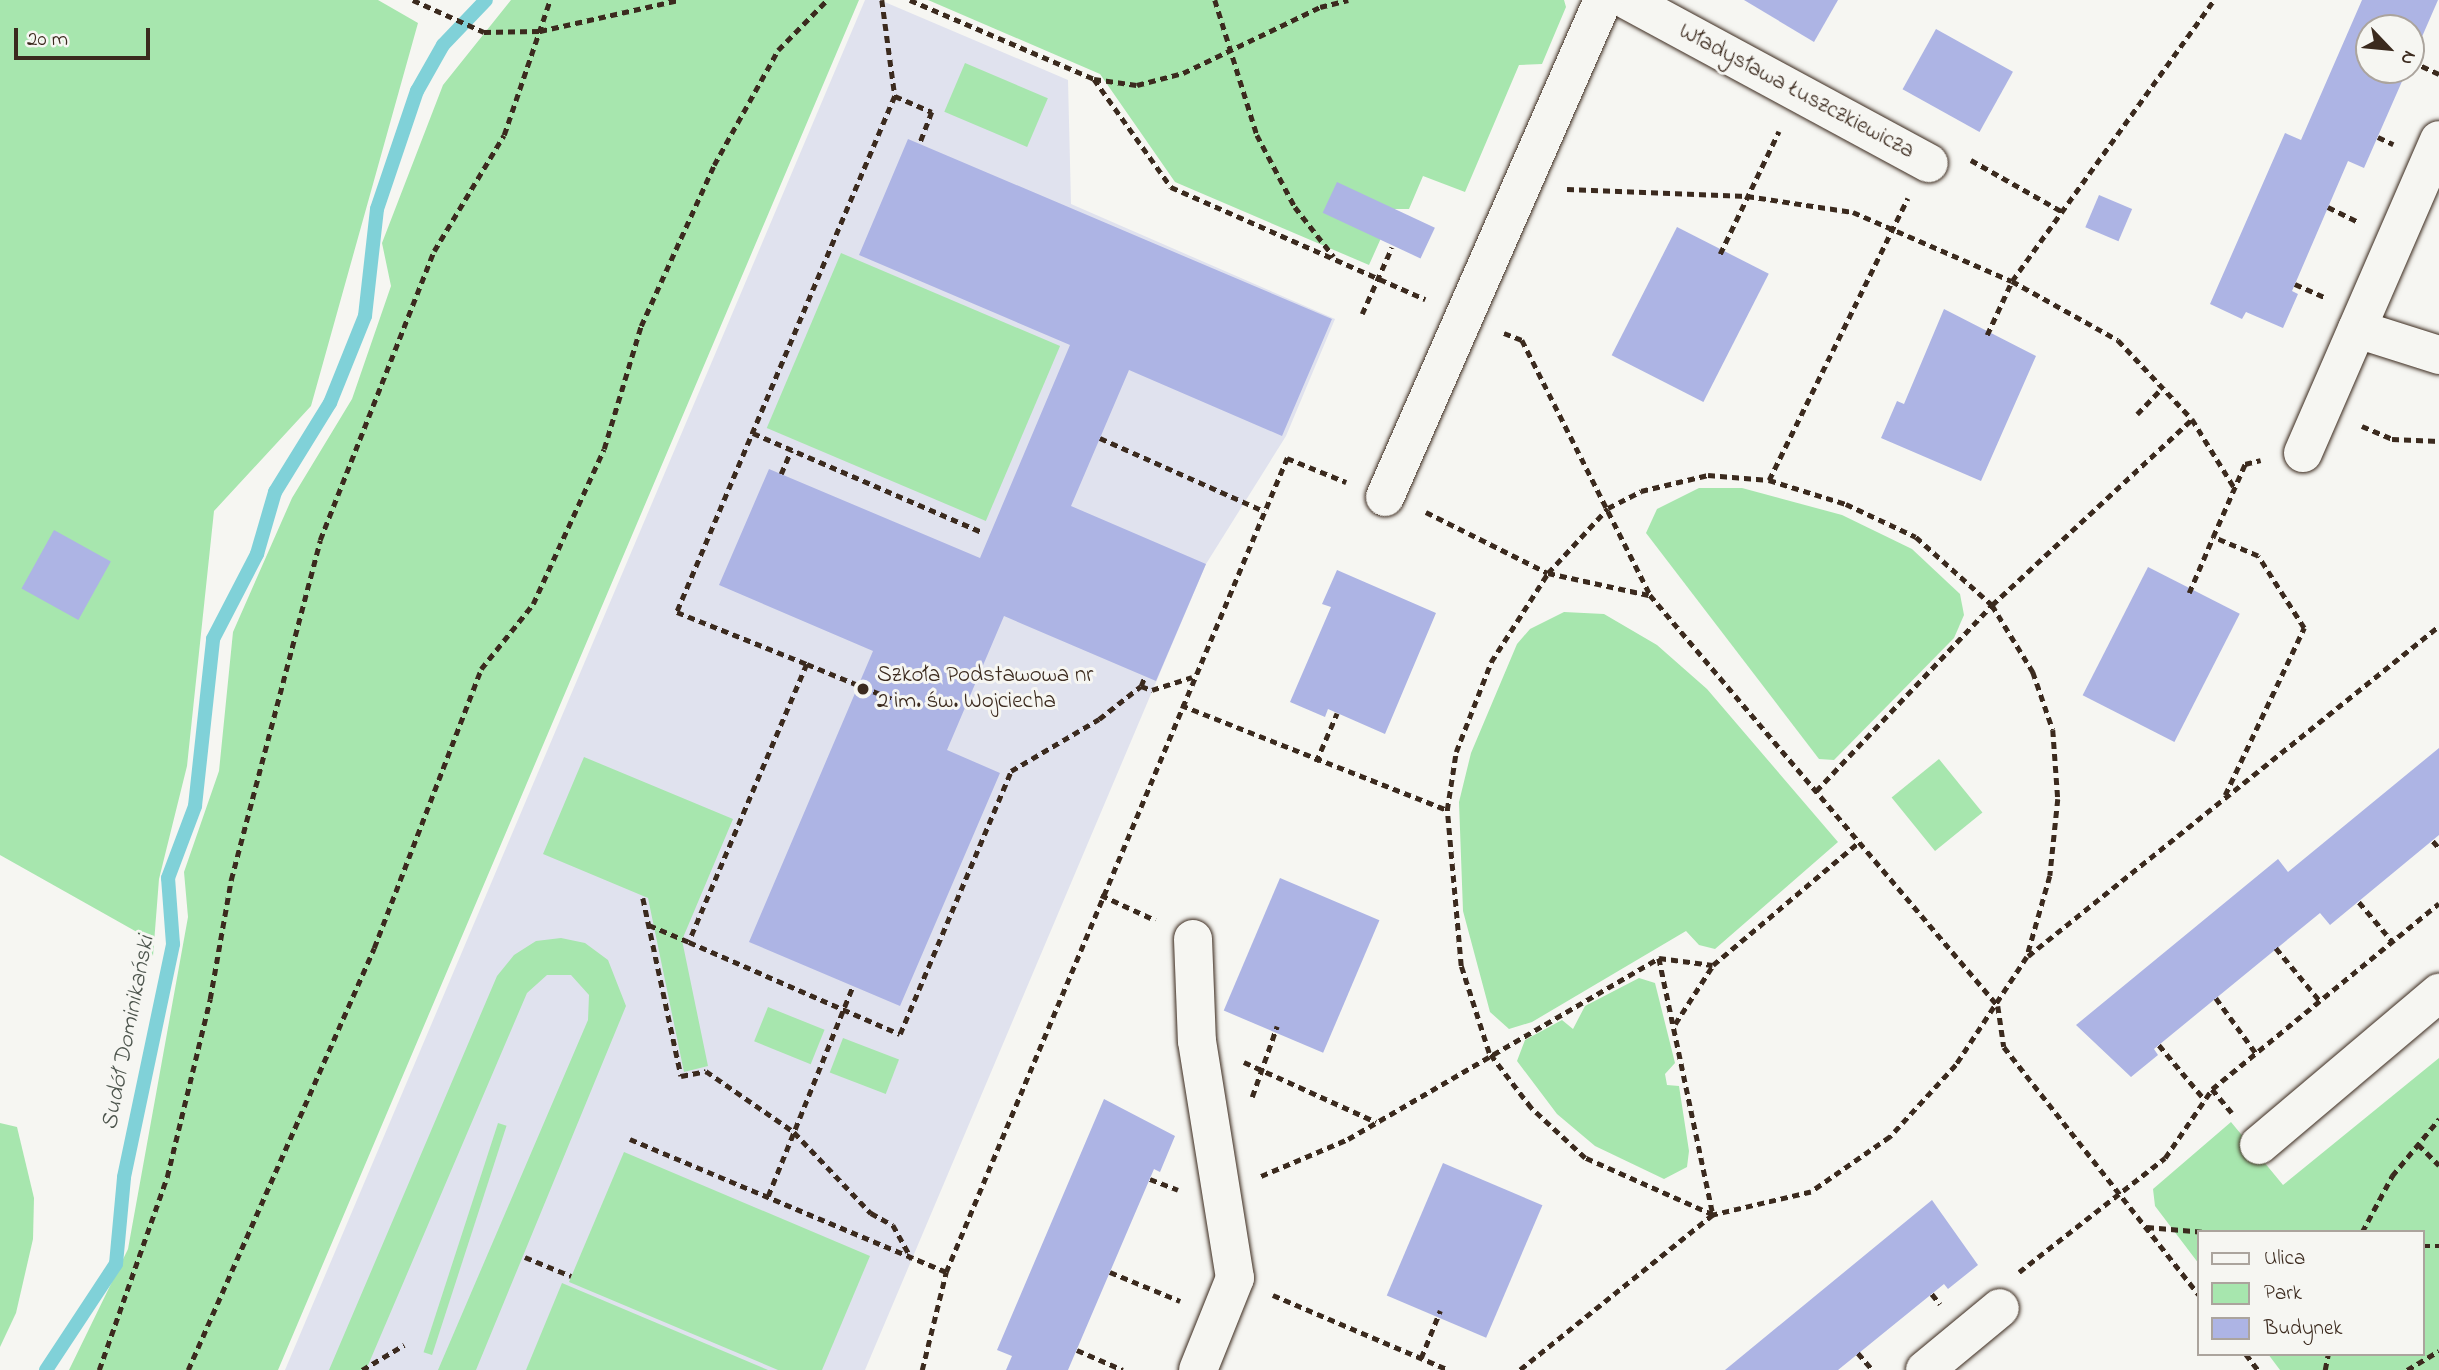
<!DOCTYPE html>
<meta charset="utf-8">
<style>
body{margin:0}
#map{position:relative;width:2439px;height:1370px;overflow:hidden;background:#f6f6f2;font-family:"Indie Flower",sans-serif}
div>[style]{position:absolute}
.built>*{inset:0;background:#e0e2ee}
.green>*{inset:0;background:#a7e6ae;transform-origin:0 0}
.stream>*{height:14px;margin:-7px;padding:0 7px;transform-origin:7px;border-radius:7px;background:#80d1d8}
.building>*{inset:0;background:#adb4e4;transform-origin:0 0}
.path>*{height:4.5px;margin-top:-2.25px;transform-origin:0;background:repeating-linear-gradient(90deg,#3b2a1e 0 7px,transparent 0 12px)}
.roads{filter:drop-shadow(0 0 2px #3b2a1e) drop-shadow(0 0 2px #3b2a1e)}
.minor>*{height:38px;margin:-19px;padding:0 19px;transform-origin:19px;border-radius:19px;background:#f6f6f2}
.dots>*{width:19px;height:19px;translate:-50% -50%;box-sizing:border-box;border:4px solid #f6f6f2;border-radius:50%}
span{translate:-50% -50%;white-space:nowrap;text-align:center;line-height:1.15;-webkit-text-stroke:6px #f6f6f2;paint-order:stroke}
.street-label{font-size:23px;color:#3b2a1e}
.poi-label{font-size:23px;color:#3b2a1e}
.left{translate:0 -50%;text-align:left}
.water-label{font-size:24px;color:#4c544c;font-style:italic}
.legend{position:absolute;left:2197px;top:1230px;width:228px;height:126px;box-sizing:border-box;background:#f6f6f2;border:2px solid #aba49d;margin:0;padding:9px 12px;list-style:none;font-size:21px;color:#3b2a1e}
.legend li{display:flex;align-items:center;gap:14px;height:35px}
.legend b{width:35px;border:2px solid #aba49d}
.north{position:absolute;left:2355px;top:14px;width:70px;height:70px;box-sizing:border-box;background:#f6f6f2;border:2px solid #aba49d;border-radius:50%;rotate:116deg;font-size:19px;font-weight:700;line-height:28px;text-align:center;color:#3b2a1e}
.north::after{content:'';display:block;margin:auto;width:24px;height:32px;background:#3b2a1e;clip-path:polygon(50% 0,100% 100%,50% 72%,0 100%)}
.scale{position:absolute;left:14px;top:28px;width:136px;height:32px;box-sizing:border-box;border:4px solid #3b2a1e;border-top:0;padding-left:9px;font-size:21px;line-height:24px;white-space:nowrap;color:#3b2a1e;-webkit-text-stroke:5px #f6f6f2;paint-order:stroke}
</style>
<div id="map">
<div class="built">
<div style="clip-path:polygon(865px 0,880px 0,1068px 80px,1071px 204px,1335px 319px,1286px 436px,1206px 564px,865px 1370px,285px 1370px)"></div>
</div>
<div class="green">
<div style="clip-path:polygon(0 0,378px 0,418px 23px,311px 406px,214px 511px,187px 766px,159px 879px,153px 956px,144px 936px,0 855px)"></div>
<div style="clip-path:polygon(511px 0,859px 0,278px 1370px,69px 1370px,128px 1249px,188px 917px,184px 872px,219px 771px,233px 632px,292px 498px,352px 399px,391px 286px,382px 243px,443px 85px)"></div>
<div style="clip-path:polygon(928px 0,1564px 0,1566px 7px,1542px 64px,1519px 65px,1465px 192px,1423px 176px,1409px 209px,1394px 209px,1369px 265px,1175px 182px,1100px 74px)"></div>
<div style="left:965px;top:63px;width:90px;height:53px;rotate:23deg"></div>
<div style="left:841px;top:253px;width:238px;height:190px;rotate:23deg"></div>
<div style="clip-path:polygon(1699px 488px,1742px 488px,1842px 515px,1912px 549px,1960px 594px,1964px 615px,1954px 638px,1834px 760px,1819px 759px,1646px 533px,1657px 509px)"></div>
<div style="clip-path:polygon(1564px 612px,1604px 614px,1657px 645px,1707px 689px,1838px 842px,1715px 949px,1699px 945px,1686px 931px,1532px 1022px,1509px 1029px,1490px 1012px,1463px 911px,1459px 802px,1471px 753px,1517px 644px,1530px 629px)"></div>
<div style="clip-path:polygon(584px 757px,733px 819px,682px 940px,708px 1066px,684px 1072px,648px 898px,543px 854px)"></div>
<div style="left:1939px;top:759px;width:69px;height:61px;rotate:51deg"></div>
<div style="clip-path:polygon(561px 938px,585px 943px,608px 960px,626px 1006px,476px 1370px,438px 1370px,588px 1020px,589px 995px,571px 975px,547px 975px,527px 993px,366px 1370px,329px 1370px,497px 976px,514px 955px,536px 941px)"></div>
<div style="clip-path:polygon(1639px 978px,1655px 983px,1675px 1063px,1665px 1074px,1667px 1085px,1679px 1086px,1689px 1151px,1687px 1167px,1664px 1179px,1595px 1146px,1557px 1114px,1517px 1061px,1525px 1040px,1562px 1020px,1573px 1029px,1585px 1006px)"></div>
<div style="left:768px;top:1007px;width:61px;height:37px;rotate:22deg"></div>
<div style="left:843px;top:1038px;width:60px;height:37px;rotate:21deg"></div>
<div style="clip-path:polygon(2439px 1058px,2439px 1370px,2280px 1370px,2268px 1354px,2423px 1354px,2423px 1232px,2199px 1232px,2199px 1264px,2155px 1206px,2153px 1189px,2231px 1122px,2283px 1185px)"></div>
<div style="clip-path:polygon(0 1123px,17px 1127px,34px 1198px,33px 1239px,16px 1313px,0 1347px)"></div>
<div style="left:498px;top:1123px;width:9px;height:241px;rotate:18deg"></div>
<div style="clip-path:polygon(624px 1152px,870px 1256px,822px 1370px,778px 1370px,569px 1282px)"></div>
<div style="clip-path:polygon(562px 1283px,768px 1370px,526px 1370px)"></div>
</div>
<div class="stream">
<div style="left:46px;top:1370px;width:127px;rotate:-56.6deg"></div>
<div style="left:116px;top:1264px;width:87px;rotate:-84.7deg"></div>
<div style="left:124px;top:1177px;width:238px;rotate:-78.1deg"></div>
<div style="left:173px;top:944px;width:66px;rotate:-94.3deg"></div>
<div style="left:168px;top:878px;width:77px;rotate:-69.4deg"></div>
<div style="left:195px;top:806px;width:168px;rotate:-83.8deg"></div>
<div style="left:213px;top:639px;width:96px;rotate:-62.6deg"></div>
<div style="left:257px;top:554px;width:65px;rotate:-73.8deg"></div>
<div style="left:275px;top:492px;width:105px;rotate:-58.3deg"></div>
<div style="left:330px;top:403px;width:94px;rotate:-68.1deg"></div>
<div style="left:365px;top:316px;width:108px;rotate:-83.6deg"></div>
<div style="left:377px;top:209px;width:125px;rotate:-71.3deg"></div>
<div style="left:417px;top:91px;width:53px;rotate:-60.5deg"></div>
<div style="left:443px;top:45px;width:62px;rotate:-46.3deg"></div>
</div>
<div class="building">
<div style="clip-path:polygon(1744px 0,1838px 0,1814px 42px)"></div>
<div style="clip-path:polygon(2362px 0,2438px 0,2411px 62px,2411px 28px,2369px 28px,2369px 70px,2407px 70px,2364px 168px,2348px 161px,2292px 291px,2298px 294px,2283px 328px,2246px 312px,2242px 319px,2210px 304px,2285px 133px,2301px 140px)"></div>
<div style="left:1936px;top:29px;width:88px;height:69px;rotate:29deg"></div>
<div style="clip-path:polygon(908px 139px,1332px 319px,1282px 436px,1129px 370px,1071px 506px,1206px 564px,1156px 681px,1004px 616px,947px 750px,1000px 773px,900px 1006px,749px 942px,873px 651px,719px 585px,769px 469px,980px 558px,1070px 345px,859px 255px)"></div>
<div style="left:1337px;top:182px;width:108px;height:34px;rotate:25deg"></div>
<div style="left:2099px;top:195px;width:36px;height:35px;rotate:23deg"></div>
<div style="left:1677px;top:227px;width:103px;height:144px;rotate:27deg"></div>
<div style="clip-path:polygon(1944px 309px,2036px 356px,1981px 481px,1881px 438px,1897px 401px,1904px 404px)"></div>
<div style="left:54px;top:530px;width:65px;height:67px;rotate:29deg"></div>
<div style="left:2148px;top:567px;width:103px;height:144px;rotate:27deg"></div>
<div style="clip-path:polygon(1337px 570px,1436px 613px,1385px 734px,1328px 709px,1325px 717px,1290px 702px,1331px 607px,1322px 604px)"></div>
<div style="clip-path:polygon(2439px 748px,2439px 835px,2330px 925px,2320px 913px,2154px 1049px,2158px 1055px,2131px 1077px,2076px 1025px,2278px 859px,2288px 872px)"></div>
<div style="left:1280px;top:878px;width:108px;height:144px;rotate:23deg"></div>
<div style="clip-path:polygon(1104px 1099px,1175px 1136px,1160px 1172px,1154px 1169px,1068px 1370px,1006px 1370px,1012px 1356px,997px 1350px)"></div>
<div style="left:1443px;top:1163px;width:108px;height:144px;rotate:23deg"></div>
<div style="clip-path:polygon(1932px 1200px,1978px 1265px,1948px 1289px,1944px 1284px,1838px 1370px,1725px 1370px)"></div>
</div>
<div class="path">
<div style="left:413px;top:0;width:78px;rotate:24.3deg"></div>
<div style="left:484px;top:32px;width:56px;rotate:-1deg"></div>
<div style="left:540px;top:31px;width:142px;rotate:-12.6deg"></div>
<div style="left:882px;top:0;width:97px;rotate:82.3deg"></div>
<div style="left:895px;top:96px;width:560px;rotate:112.9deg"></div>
<div style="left:677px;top:612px;width:140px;rotate:21.8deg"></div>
<div style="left:807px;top:664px;width:302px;rotate:113deg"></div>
<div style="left:689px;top:942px;width:230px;rotate:23.6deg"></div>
<div style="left:900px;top:1034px;width:285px;rotate:-67.1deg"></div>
<div style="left:1011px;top:771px;width:102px;rotate:-30.6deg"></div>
<div style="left:1099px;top:719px;width:53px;rotate:-38.2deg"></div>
<div style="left:1141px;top:686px;width:12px;rotate:20deg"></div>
<div style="left:1152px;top:690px;width:42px;rotate:-18deg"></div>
<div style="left:910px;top:0;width:200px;rotate:23.2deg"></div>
<div style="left:1094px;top:79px;width:133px;rotate:54.5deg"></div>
<div style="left:1171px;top:187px;width:278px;rotate:23.8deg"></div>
<div style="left:1215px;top:0;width:141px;rotate:72.7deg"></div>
<div style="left:1257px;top:135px;width:81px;rotate:62.2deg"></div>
<div style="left:1295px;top:207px;width:63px;rotate:52deg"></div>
<div style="left:2411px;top:61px;width:31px;rotate:25deg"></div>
<div style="left:1094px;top:79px;width:43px;rotate:7.9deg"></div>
<div style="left:1137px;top:85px;width:48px;rotate:-14.6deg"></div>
<div style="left:1183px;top:73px;width:152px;rotate:-25.7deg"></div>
<div style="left:1320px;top:7px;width:29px;rotate:-14deg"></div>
<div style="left:895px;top:96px;width:40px;rotate:23.4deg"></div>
<div style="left:932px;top:112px;width:34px;rotate:111deg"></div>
<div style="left:2378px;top:137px;width:17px;rotate:25deg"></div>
<div style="left:1971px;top:160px;width:106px;rotate:29.5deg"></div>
<div style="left:1567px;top:189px;width:180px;rotate:2.2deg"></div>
<div style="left:1747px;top:196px;width:107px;rotate:8.6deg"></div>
<div style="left:1853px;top:212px;width:173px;rotate:23.5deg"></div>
<div style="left:2012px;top:281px;width:346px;rotate:-54.3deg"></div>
<div style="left:2328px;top:207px;width:34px;rotate:26deg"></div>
<div style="left:1720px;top:254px;width:136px;rotate:-64.4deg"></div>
<div style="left:2295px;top:284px;width:34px;rotate:24deg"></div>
<div style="left:1362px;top:314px;width:73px;rotate:-65.9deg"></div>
<div style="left:1504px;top:333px;width:19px;rotate:21deg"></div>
<div style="left:1522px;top:340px;width:285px;rotate:63.3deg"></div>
<div style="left:1650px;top:595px;width:539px;rotate:49.74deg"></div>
<div style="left:1998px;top:1006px;width:41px;rotate:81.7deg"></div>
<div style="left:2004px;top:1047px;width:315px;rotate:51.8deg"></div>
<div style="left:1987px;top:335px;width:60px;rotate:-65.2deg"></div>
<div style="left:2012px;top:281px;width:121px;rotate:29.1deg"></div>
<div style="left:2118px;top:340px;width:108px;rotate:46.9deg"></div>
<div style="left:2192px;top:419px;width:80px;rotate:58.3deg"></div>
<div style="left:2137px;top:414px;width:36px;rotate:-46deg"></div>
<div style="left:2362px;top:426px;width:33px;rotate:23deg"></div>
<div style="left:2392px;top:439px;width:47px;rotate:2.4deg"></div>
<div style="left:753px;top:433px;width:249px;rotate:23.4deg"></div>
<div style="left:1100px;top:438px;width:180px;rotate:24deg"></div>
<div style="left:781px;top:474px;width:26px;rotate:-67deg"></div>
<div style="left:1708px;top:475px;width:61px;rotate:4.7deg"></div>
<div style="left:1769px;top:480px;width:81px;rotate:17.3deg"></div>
<div style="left:1846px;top:504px;width:77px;rotate:25.2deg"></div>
<div style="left:1916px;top:537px;width:102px;rotate:41.8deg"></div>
<div style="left:1992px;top:605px;width:79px;rotate:58.5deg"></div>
<div style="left:2033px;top:672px;width:61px;rotate:71deg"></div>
<div style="left:2053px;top:730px;width:69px;rotate:85.9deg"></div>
<div style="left:2058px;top:799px;width:77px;rotate:95.9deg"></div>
<div style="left:2050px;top:876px;width:84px;rotate:105.9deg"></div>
<div style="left:2027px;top:957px;width:129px;rotate:123.3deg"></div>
<div style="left:1956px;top:1065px;width:98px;rotate:132.5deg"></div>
<div style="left:1890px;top:1137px;width:96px;rotate:145.2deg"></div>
<div style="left:1811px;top:1192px;width:101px;rotate:166.8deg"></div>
<div style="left:1713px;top:1215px;width:140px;rotate:-156deg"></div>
<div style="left:1585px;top:1158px;width:74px;rotate:-137.2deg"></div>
<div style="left:1531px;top:1108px;width:69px;rotate:-127.4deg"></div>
<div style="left:1489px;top:1053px;width:91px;rotate:-107.8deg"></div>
<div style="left:1461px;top:966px;width:157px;rotate:-95.1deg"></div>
<div style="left:1447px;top:810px;width:59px;rotate:-81.2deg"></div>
<div style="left:1456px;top:752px;width:97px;rotate:-68.7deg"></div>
<div style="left:1491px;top:662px;width:106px;rotate:-57.4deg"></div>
<div style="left:1548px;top:573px;width:88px;rotate:-47.3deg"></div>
<div style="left:1608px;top:508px;width:37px;rotate:-27deg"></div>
<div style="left:1641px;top:491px;width:69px;rotate:-13.4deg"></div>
<div style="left:1769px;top:480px;width:314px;rotate:-63.8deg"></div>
<div style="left:1426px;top:512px;width:136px;rotate:26.6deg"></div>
<div style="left:1548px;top:573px;width:103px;rotate:12.3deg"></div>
<div style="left:2189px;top:593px;width:61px;rotate:-66.8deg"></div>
<div style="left:807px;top:664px;width:103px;rotate:22.3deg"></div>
<div style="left:1141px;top:686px;width:11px;rotate:-68deg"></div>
<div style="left:1181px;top:705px;width:286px;rotate:21.5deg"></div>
<div style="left:1316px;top:762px;width:53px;rotate:-66.8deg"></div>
<div style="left:1816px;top:791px;width:256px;rotate:-46.6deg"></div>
<div style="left:1992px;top:605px;width:273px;rotate:-42.9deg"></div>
<div style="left:2225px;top:795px;width:185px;rotate:-64.7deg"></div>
<div style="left:2304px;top:628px;width:85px;rotate:-122.6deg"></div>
<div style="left:2258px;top:556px;width:49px;rotate:-157.1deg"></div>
<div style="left:2213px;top:537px;width:80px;rotate:-66.3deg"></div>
<div style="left:2245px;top:464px;width:16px;rotate:-14deg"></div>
<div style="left:2433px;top:841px;width:9px;rotate:49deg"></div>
<div style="left:1101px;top:895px;width:60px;rotate:24.8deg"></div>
<div style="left:643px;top:898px;width:182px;rotate:77.9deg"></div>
<div style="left:681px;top:1076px;width:25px;rotate:-11deg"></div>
<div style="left:706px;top:1071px;width:107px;rotate:34.7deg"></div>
<div style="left:794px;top:1132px;width:112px;rotate:46.5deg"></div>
<div style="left:871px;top:1213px;width:25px;rotate:29deg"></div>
<div style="left:893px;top:1225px;width:39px;rotate:61deg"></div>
<div style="left:2359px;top:902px;width:52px;rotate:49.6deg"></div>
<div style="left:649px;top:925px;width:43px;rotate:23deg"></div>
<div style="left:2276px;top:948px;width:69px;rotate:50.3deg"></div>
<div style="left:2028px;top:956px;width:527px;rotate:-38.76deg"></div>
<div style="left:1659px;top:958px;width:54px;rotate:7.4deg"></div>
<div style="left:2216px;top:998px;width:68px;rotate:54deg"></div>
<div style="left:1675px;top:1024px;width:70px;rotate:-57.2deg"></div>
<div style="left:1713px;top:965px;width:191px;rotate:-40.1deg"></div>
<div style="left:2159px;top:1045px;width:72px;rotate:50.1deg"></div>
<div style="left:1244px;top:1062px;width:145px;rotate:24.4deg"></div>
<div style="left:2212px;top:1089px;width:293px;rotate:-39.3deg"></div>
<div style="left:1252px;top:1097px;width:75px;rotate:-70.6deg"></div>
<div style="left:630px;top:1139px;width:343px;rotate:22.8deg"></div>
<div style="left:2418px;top:1144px;width:30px;rotate:45deg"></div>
<div style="left:1261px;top:1176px;width:95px;rotate:-23deg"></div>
<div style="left:1348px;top:1139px;width:360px;rotate:-30.2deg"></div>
<div style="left:1659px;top:958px;width:263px;rotate:78.1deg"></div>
<div style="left:1713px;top:1215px;width:248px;rotate:141.2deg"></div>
<div style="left:1150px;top:1179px;width:30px;rotate:21deg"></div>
<div style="left:768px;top:1196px;width:227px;rotate:-68deg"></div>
<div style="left:2147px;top:1227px;width:58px;rotate:4.9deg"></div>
<div style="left:2362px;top:1232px;width:64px;rotate:-61.8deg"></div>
<div style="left:2392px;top:1176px;width:74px;rotate:-50.5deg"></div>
<div style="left:2423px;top:1246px;width:16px"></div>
<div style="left:525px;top:1257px;width:50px;rotate:22.4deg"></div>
<div style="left:1110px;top:1272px;width:76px;rotate:22.5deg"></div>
<div style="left:2019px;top:1272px;width:185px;rotate:-38deg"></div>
<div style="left:2165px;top:1158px;width:83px;rotate:-55.7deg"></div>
<div style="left:2212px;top:1089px;width:31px;rotate:50deg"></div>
<div style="left:1932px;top:1294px;width:13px;rotate:51deg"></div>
<div style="left:1273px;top:1295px;width:191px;rotate:23.1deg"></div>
<div style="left:1077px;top:1350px;width:50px;rotate:23.5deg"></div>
<div style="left:1858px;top:1353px;width:23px;rotate:49deg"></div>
<div style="left:2246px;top:1354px;width:20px;rotate:53deg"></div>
<div style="left:1421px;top:1358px;width:51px;rotate:-68deg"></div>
<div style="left:99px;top:1370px;width:205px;rotate:-70.6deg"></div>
<div style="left:167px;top:1177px;width:183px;rotate:-76.4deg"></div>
<div style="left:210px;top:999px;width:121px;rotate:-80deg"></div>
<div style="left:231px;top:880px;width:351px;rotate:-75.3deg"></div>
<div style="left:320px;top:540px;width:311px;rotate:-68.5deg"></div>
<div style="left:434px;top:251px;width:135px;rotate:-58.9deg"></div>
<div style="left:504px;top:135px;width:143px;rotate:-71.2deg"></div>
<div style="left:188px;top:1370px;width:461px;rotate:-66.2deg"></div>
<div style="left:374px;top:948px;width:299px;rotate:-69deg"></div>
<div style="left:481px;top:669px;width:83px;rotate:-51.3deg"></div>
<div style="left:533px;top:604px;width:170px;rotate:-65.4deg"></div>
<div style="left:604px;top:449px;width:128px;rotate:-73.3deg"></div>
<div style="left:641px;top:326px;width:177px;rotate:-65.6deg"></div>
<div style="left:714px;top:165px;width:132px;rotate:-60.9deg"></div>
<div style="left:778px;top:50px;width:70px;rotate:-45.6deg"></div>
<div style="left:362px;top:1370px;width:49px;rotate:-30.8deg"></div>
<div style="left:922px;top:1370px;width:101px;rotate:-76.2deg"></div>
<div style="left:946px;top:1272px;width:883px;rotate:-67.27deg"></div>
<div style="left:1287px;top:458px;width:64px;rotate:22.1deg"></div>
<div style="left:2325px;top:1370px;width:16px;rotate:-79deg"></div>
<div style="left:2407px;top:1370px;width:37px;rotate:-31deg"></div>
</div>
<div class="roads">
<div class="minor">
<div style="left:1627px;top:0;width:343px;rotate:28.4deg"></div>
<div style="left:2357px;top:329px;width:86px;rotate:17.6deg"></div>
<div style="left:2303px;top:453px;width:341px;rotate:-66.5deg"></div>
<div style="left:1385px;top:497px;width:543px;rotate:-66.32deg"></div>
<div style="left:1193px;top:939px;width:102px;rotate:87.8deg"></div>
<div style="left:1197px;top:1041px;width:240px;rotate:80.9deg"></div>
<div style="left:1235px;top:1278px;width:99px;rotate:111.9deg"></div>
<div style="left:2259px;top:1145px;width:236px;rotate:-40.2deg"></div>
<div style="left:1925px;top:1370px;width:97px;rotate:-39.6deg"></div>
</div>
</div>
<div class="dots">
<div style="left:863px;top:689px;background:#3b2a1e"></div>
</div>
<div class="street-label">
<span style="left:1796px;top:92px;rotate:28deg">Władysława Łuszczkiewicza</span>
</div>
<div class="poi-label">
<span class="left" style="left:877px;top:689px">Szkoła Podstawowa nr<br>2 im. św. Wojciecha</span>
</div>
<div class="water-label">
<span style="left:129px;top:1033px;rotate:-79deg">Sudół Dominikański</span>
</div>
<ul class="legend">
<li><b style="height:9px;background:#f6f6f2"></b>Ulica</li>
<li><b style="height:19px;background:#a7e6ae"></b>Park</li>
<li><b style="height:19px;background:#adb4e4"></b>Budynek</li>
</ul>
<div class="north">N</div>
<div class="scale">20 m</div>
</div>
